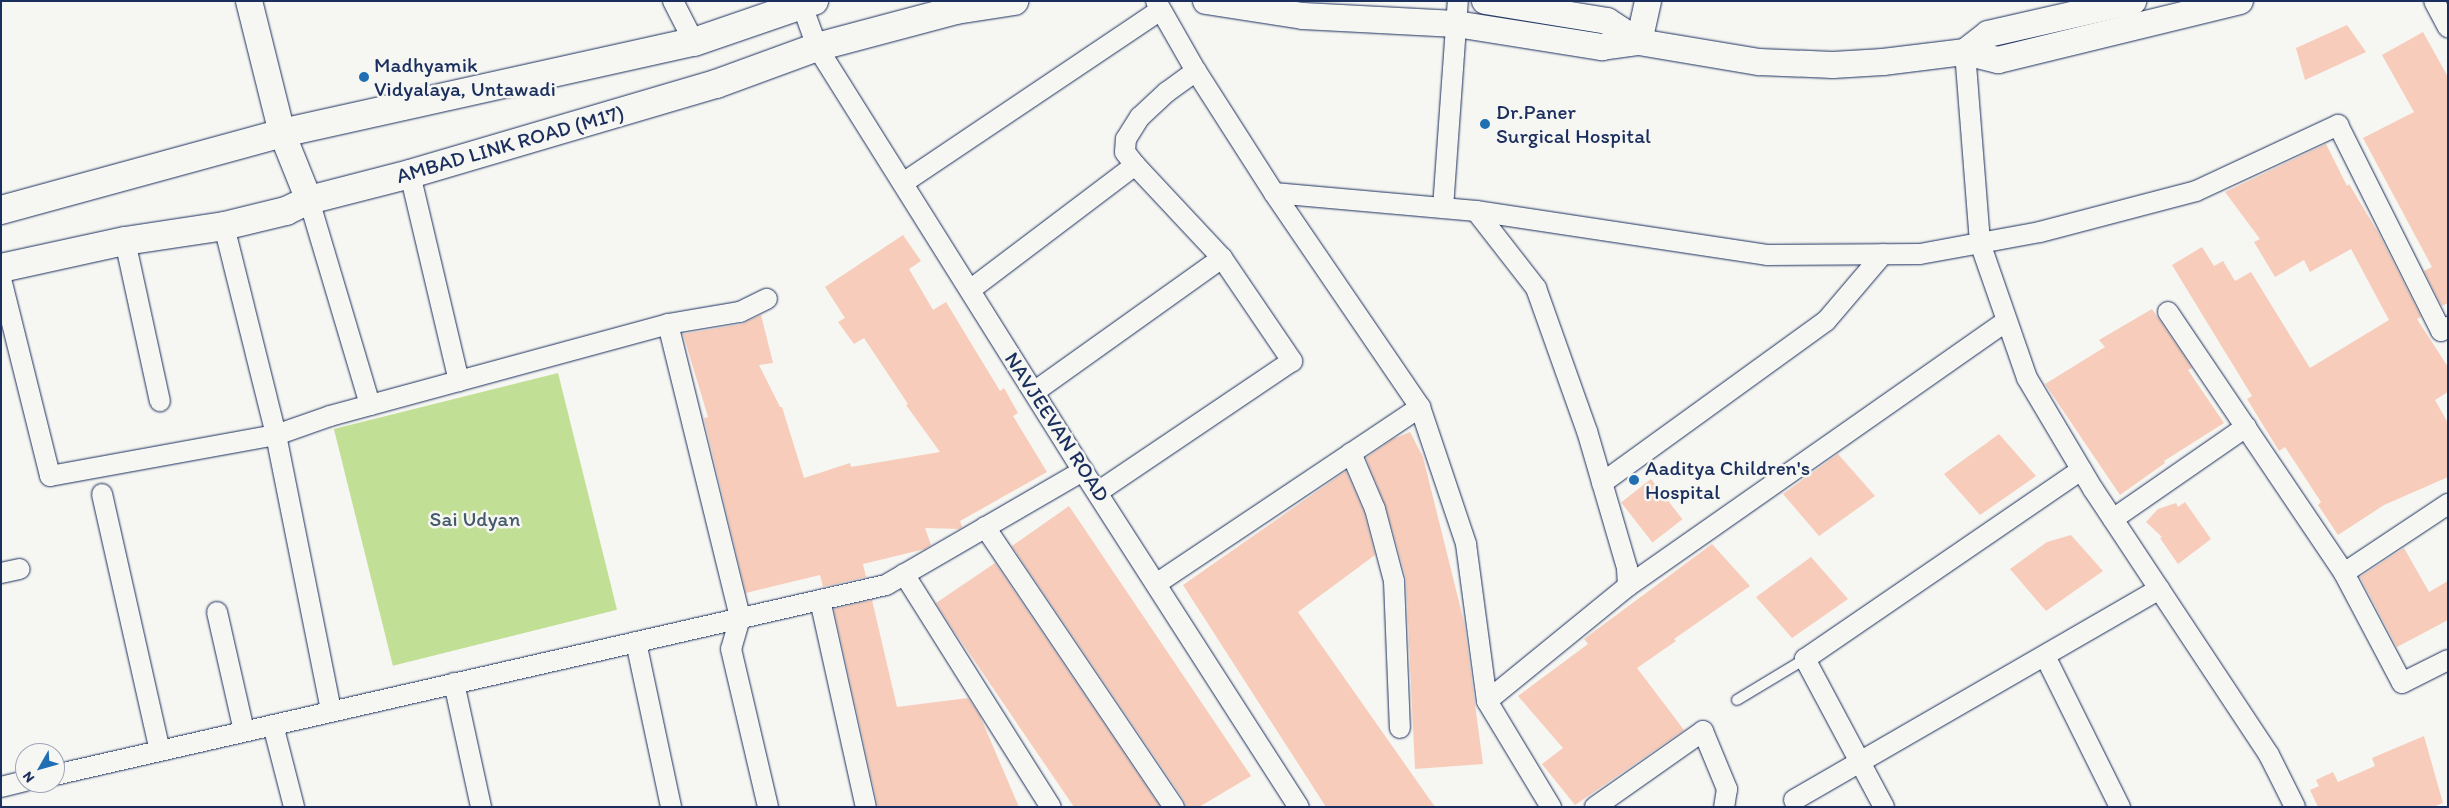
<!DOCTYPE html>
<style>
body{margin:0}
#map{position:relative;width:2449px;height:808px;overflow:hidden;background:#f6f6f2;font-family:Itim,sans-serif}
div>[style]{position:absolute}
.green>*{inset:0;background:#c2df96;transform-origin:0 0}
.building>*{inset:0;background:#f8ccba;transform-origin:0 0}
.roads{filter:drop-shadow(0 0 1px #1b2f5e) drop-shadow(0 0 1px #1b2f5e)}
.service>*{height:10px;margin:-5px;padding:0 5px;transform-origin:5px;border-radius:5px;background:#f6f6f2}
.minor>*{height:20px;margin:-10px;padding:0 10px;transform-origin:10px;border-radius:10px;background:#f6f6f2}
.tertiary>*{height:26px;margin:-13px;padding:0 13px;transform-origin:13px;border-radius:13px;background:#f6f6f2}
.secondary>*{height:28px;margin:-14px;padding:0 14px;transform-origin:14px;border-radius:14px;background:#f6f6f2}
.dots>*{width:14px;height:14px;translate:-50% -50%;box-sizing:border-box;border:2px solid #f6f6f2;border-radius:50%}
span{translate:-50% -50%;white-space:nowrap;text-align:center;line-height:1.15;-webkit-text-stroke:5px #f6f6f2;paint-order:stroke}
.poi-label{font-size:21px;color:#1b2f5e}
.left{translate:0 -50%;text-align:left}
.street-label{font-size:21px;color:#1b2f5e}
.park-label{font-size:21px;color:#455b6c}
.frame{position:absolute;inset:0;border:2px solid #1b2f5e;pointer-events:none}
.north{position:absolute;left:15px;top:743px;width:50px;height:50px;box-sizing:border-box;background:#f6f6f2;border:1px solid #9ea6b7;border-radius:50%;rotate:232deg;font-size:14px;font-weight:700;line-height:20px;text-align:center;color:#1b2f5e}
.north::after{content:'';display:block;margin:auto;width:18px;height:22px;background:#1f6fb2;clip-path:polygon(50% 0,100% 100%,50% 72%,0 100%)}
</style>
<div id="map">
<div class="green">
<div style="left:558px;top:373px;width:244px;height:231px;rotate:76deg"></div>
</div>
<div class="building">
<div style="clip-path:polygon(2347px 25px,2366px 52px,2305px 80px,2296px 48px)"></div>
<div style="clip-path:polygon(2423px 32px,2448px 77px,2448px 303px,2442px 306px,2424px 271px,2432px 267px,2363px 138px,2414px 112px,2382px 55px)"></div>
<div style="clip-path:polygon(2326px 144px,2347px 186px,2349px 184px,2379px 234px,2421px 317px,2417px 319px,2448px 367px,2448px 392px,2435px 400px,2448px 423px,2448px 477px,2384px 505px,2338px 535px,2318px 505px,2321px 502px,2285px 447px,2279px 451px,2247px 399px,2252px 396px,2172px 265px,2202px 247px,2214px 266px,2223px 261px,2235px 281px,2251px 272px,2310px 368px,2389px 320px,2351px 249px,2310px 272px,2304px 260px,2275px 277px,2254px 242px,2260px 239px,2225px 192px)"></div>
<div style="clip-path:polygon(903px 235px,921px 261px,909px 269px,933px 310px,946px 302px,1000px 391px,1004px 388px,1018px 413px,1013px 416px,1047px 472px,960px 521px,962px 527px,959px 529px,925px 528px,931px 545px,925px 549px,863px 564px,866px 577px,823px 587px,820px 575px,746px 593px,704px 418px,708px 417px,683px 334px,742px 324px,761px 315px,773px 363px,759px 365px,780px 407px,782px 407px,804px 478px,850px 463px,851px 467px,940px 452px,906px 405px,908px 404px,864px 338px,854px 344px,838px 322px,845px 318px,825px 287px)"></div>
<div style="clip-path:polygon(2152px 309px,2192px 368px,2188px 370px,2224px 423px,2164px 461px,2165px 463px,2120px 495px,2045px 384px,2105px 347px,2099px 340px)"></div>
<div style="clip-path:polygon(1410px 432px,1423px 457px,1464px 622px,1483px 764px,1415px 769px,1406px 578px,1386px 506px,1366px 458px,1393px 439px)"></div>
<div style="clip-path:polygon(1999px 434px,2036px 476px,1980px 515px,1944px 474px)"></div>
<div style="clip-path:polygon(1838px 454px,1875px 496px,1819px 536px,1783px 494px)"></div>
<div style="clip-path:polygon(1346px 471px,1364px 513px,1375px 555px,1298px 612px,1435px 807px,1326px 807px,1183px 585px)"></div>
<div style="left:1651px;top:479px;width:51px;height:38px;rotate:52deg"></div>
<div style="clip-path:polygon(2185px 502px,2211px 539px,2178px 564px,2160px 538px,2162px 537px,2146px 522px,2158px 509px,2176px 503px,2178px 507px)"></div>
<div style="clip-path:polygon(1069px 506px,1251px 776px,1199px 807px,1186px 807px,1184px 800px,1012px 546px)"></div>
<div style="clip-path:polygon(2071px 535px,2103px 571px,2046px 611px,2010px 569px,2047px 542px)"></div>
<div style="clip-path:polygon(1712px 544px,1750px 586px,1674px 639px,1676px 641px,1637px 668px,1684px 730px,1575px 805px,1542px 764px,1563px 748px,1518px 696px,1588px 644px,1584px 639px)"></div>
<div style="clip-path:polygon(2404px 548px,2429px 592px,2448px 581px,2448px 620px,2397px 647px,2360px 577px)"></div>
<div style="clip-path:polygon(1811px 557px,1848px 599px,1792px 638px,1756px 597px)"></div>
<div style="clip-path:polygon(995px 563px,1160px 807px,1074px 807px,954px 631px,936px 603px)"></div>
<div style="clip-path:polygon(872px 600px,897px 707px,968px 698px,980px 716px,1019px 807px,878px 807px,834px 609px)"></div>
<div style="clip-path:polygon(2424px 736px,2443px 803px,2433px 807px,2318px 807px,2310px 790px,2319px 786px,2316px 780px,2333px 772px,2338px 782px,2375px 766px,2372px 758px)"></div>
</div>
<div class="roads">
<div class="service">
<div style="left:1737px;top:700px;width:79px;rotate:-31.1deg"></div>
</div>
<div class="minor">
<div style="left:673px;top:1px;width:46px;rotate:62.9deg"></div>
<div style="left:1156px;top:1px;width:81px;rotate:60.3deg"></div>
<div style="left:1196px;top:71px;width:145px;rotate:57.4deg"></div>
<div style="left:2434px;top:1px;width:30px;rotate:62deg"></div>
<div style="left:802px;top:5px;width:45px;rotate:70.3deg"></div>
<div style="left:817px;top:47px;width:501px;rotate:57.9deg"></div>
<div style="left:1083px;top:471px;width:399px;rotate:57.3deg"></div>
<div style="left:1965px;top:52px;width:192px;rotate:85.5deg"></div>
<div style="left:1980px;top:243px;width:143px;rotate:70.8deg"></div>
<div style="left:2027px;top:378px;width:129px;rotate:59.3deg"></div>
<div style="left:2093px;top:489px;width:319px;rotate:56.5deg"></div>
<div style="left:2269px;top:755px;width:58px;rotate:63.4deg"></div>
<div style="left:1135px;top:165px;width:16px;rotate:-128deg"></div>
<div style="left:1125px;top:152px;width:13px;rotate:-86deg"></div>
<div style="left:1126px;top:139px;width:26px;rotate:-58deg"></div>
<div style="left:1140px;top:117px;width:37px;rotate:-43deg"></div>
<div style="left:1167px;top:92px;width:36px;rotate:-36deg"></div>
<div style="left:410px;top:174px;width:213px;rotate:76.7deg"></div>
<div style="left:903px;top:183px;width:310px;rotate:-33.9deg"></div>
<div style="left:309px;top:200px;width:214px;rotate:73.4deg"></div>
<div style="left:1443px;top:208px;width:208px;rotate:-85.9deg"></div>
<div style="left:1476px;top:211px;width:98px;rotate:52.1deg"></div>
<div style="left:1536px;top:288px;width:152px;rotate:70.4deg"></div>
<div style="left:1587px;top:431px;width:143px;rotate:73.7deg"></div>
<div style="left:1627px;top:568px;width:18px;rotate:87deg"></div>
<div style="left:1628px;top:586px;width:182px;rotate:140.8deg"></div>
<div style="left:1487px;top:701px;width:124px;rotate:58.9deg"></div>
<div style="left:224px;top:226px;width:215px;rotate:76deg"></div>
<div style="left:276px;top:435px;width:281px;rotate:78.7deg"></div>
<div style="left:125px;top:241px;width:164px;rotate:77.7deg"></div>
<div style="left:1px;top:279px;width:203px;rotate:76deg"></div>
<div style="left:50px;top:476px;width:230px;rotate:-10.3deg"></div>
<div style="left:276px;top:435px;width:57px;rotate:-19.4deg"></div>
<div style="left:330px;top:416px;width:350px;rotate:-15.2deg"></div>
<div style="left:668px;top:324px;width:303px;rotate:76.2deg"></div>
<div style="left:740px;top:618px;width:32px;rotate:106deg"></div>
<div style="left:731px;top:649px;width:162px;rotate:76.8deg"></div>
<div style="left:970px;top:290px;width:207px;rotate:-37.1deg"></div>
<div style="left:1135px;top:165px;width:127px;rotate:46.9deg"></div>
<div style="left:1222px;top:258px;width:125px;rotate:55.8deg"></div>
<div style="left:1292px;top:361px;width:234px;rotate:146deg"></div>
<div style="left:2168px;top:312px;width:315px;rotate:56deg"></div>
<div style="left:2344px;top:573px;width:124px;rotate:62.2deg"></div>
<div style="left:2402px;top:683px;width:51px;rotate:-26.6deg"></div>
<div style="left:668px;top:324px;width:73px;rotate:-9.5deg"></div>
<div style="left:740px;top:312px;width:30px;rotate:-26deg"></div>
<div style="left:1034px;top:392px;width:231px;rotate:-35.5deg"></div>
<div style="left:1420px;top:407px;width:145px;rotate:71.4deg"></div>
<div style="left:1466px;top:544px;width:158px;rotate:82.4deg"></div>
<div style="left:1351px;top:453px;width:61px;rotate:66.8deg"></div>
<div style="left:1375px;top:509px;width:74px;rotate:75.2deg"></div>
<div style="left:1394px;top:581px;width:147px;rotate:87.7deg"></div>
<div style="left:1602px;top:483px;width:276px;rotate:-35.9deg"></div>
<div style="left:1826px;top:321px;width:88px;rotate:-49.6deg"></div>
<div style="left:102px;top:494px;width:263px;rotate:77.3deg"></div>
<div style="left:2113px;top:519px;width:162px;rotate:-34.7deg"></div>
<div style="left:985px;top:527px;width:338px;rotate:56deg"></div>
<div style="left:1px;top:573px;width:19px;rotate:-12deg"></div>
<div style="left:2344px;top:573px;width:125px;rotate:-33.6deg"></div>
<div style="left:904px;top:574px;width:275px;rotate:57.8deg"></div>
<div style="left:1156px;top:584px;width:318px;rotate:-33.8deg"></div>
<div style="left:1420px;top:407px;width:259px;rotate:-124.3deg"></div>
<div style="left:1274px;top:193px;width:203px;rotate:5.1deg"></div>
<div style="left:1476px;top:211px;width:294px;rotate:8.6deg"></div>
<div style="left:1767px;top:255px;width:153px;rotate:-0.4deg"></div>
<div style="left:1920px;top:254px;width:122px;rotate:-10.4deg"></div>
<div style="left:2040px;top:232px;width:161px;rotate:-14.7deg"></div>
<div style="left:2196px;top:191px;width:157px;rotate:-24.9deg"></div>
<div style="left:2338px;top:125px;width:230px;rotate:63.4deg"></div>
<div style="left:2441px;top:331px;width:8px;rotate:-30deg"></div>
<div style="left:1628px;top:586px;width:462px;rotate:-35deg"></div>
<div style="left:820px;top:600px;width:212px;rotate:77.5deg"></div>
<div style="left:217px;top:612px;width:122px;rotate:77.2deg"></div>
<div style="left:636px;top:642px;width:169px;rotate:78deg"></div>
<div style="left:2045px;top:656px;width:169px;rotate:63.6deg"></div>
<div style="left:454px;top:683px;width:127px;rotate:77.7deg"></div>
<div style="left:273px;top:725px;width:85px;rotate:75.6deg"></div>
<div style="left:55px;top:775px;width:852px;rotate:-12.88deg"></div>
<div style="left:886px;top:585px;width:228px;rotate:-30.1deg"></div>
<div style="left:1px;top:787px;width:25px;rotate:-14deg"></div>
<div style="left:1794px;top:800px;width:422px;rotate:-30deg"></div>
<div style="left:1595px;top:807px;width:132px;rotate:-35.1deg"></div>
<div style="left:1703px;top:731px;width:63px;rotate:67.5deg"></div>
<div style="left:1727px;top:789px;width:18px;rotate:99deg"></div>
<div style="left:1884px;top:807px;width:168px;rotate:-118.1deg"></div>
<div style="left:1805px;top:659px;width:335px;rotate:-34.4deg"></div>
</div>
<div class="tertiary">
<div style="left:249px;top:1px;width:136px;rotate:76deg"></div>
<div style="left:282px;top:133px;width:72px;rotate:68.1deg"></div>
<div style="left:1206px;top:1px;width:98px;rotate:8.8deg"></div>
<div style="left:1303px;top:16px;width:153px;rotate:3deg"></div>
<div style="left:1456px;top:24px;width:148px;rotate:9deg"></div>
<div style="left:1602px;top:47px;width:37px;rotate:-8deg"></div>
<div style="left:1639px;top:42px;width:122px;rotate:9.5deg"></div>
<div style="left:1759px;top:62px;width:74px;rotate:2.3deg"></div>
<div style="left:1833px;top:65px;width:50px;rotate:-3.4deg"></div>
<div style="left:1883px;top:62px;width:83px;rotate:-7deg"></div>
<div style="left:1965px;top:52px;width:34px;rotate:14deg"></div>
<div style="left:1998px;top:60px;width:249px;rotate:-13.7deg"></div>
<div style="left:1485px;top:1px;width:124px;rotate:9.3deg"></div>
<div style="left:1607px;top:21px;width:38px;rotate:33deg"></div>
<div style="left:1639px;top:42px;width:42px;rotate:-77.6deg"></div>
<div style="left:1965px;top:52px;width:29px;rotate:-38deg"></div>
<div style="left:1988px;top:34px;width:149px;rotate:-12.8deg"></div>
</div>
<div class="secondary">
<div style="left:1px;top:210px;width:291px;rotate:-15.3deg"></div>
<div style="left:282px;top:133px;width:422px;rotate:-12.5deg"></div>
<div style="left:694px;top:42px;width:127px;rotate:-18.9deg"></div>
<div style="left:1px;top:268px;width:127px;rotate:-12.3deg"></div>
<div style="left:125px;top:241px;width:100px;rotate:-8.6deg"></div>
<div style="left:224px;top:226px;width:64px;rotate:-13.6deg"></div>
<div style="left:286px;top:211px;width:25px;rotate:-26deg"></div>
<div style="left:309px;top:200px;width:104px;rotate:-14.4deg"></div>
<div style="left:410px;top:174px;width:319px;rotate:-16.4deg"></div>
<div style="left:716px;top:84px;width:108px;rotate:-20.1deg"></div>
<div style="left:817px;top:47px;width:144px;rotate:-14.9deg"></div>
<div style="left:956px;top:10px;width:59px;rotate:-8.8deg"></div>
</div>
</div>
<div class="dots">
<div style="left:364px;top:77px;background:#1f6fb2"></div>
<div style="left:1485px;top:124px;background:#1f6fb2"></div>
<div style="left:1634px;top:480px;background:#1f6fb2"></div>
</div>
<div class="poi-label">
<span class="left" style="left:374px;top:77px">Madhyamik<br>Vidyalaya, Untawadi</span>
<span class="left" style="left:1496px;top:124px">Dr.Paner<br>Surgical Hospital</span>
<span class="left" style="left:1645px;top:480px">Aaditya Children's<br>Hospital</span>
</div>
<div class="street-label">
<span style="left:510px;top:144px;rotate:-16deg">AMBAD LINK ROAD (M17)</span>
<span style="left:1057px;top:427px;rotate:57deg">NAVJEEVAN ROAD</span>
</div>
<div class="park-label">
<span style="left:475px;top:519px">Sai Udyan</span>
</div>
<div class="frame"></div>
<div class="north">N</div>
</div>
